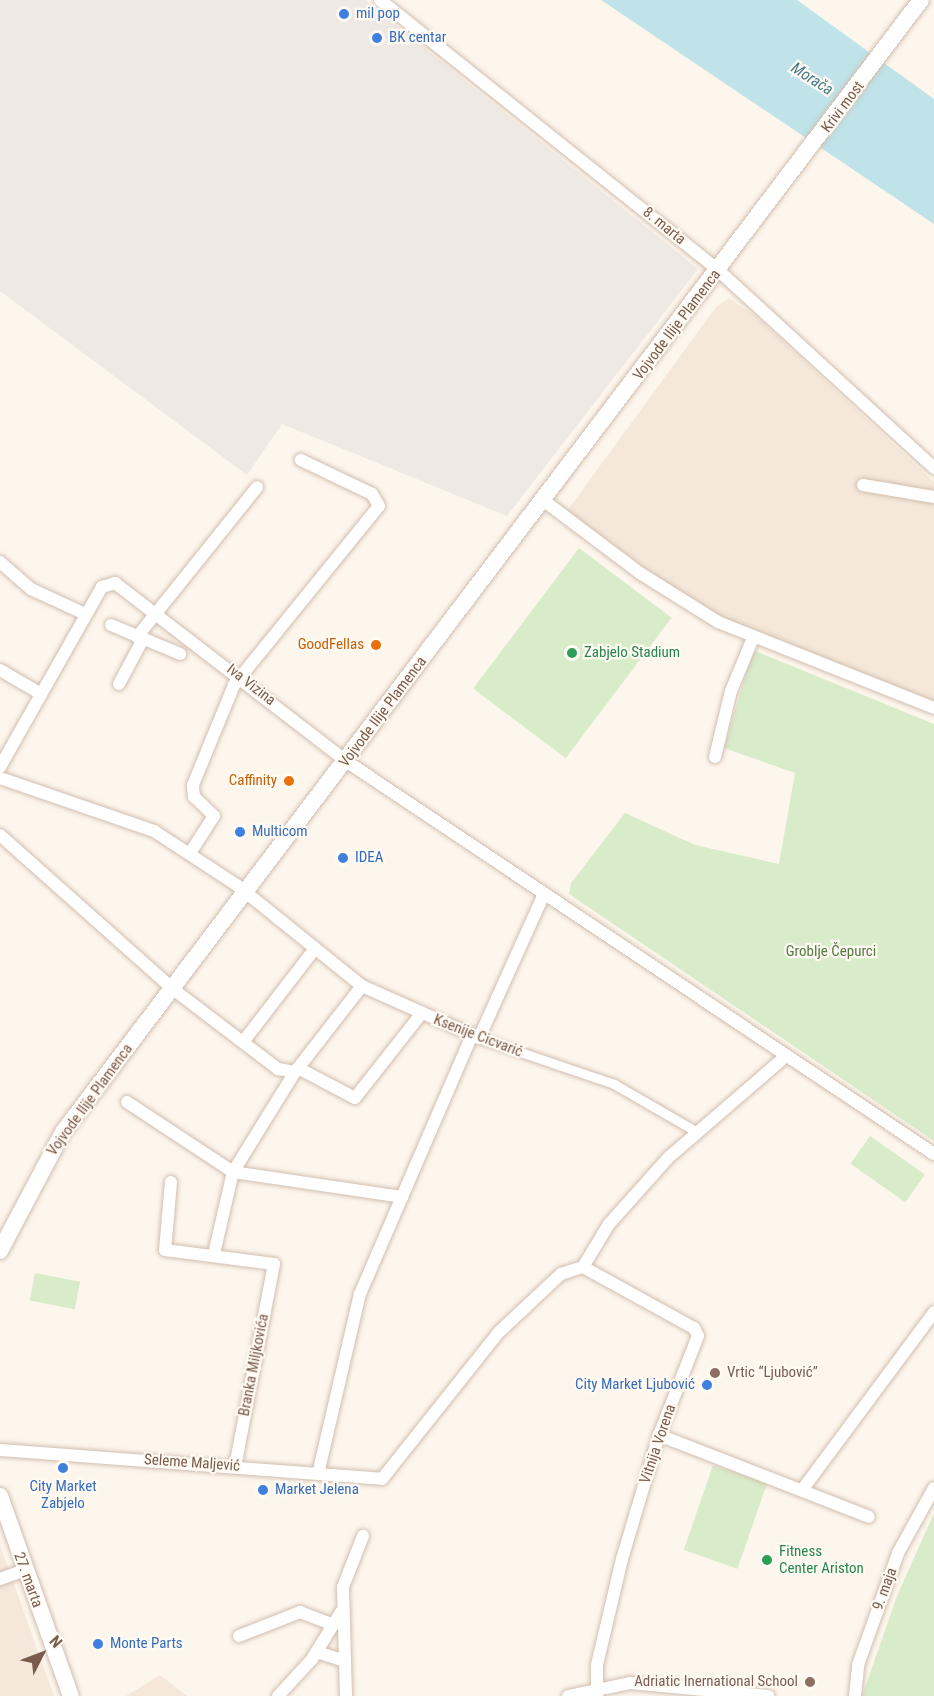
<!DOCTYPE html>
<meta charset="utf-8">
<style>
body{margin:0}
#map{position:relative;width:934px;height:1696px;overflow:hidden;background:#fdf6ec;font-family:"Roboto Condensed",sans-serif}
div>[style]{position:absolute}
.residential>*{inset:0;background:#f5e8da}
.industrial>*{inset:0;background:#efe9e4}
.green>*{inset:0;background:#d8ecc9;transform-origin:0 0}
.water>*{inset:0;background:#bfe3e8}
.roads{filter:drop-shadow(0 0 2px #d1beb0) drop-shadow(0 0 2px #d1beb0)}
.pedestrian>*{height:9px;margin:-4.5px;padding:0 4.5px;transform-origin:4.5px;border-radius:4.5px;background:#fff}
.minor>*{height:12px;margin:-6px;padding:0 6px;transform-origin:6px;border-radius:6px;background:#fff}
.tertiary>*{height:16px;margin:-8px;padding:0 8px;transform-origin:8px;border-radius:8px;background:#fff}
.dots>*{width:16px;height:16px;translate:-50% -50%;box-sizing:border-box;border:3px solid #fffaf3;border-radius:50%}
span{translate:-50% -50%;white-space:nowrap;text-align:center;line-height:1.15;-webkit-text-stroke:4.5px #fffaf3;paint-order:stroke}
.shop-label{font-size:15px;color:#366cbe}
.left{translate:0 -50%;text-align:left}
.right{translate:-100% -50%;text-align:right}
.street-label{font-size:15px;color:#7a5c4d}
.food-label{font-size:15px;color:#c56008}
.leisure-label{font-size:15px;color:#27864d}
.park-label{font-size:15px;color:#537a41}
.education-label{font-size:15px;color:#785e54}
.water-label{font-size:16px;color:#437c86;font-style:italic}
.north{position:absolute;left:12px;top:1624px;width:60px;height:60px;-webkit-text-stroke:4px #fffaf3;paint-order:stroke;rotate:48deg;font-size:16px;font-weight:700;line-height:24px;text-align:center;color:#7a5c4d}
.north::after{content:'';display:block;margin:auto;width:21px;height:27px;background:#7a5c4d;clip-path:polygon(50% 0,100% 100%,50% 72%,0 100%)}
</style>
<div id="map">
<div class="residential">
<div style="clip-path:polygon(729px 298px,758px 318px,934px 482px,934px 706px,704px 611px,567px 511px,716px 307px)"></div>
<div style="clip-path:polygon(0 1545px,54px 1696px,0 1696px)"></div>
<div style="clip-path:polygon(160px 1675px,187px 1696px,126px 1696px)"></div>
</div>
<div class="industrial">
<div style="clip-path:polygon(0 0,365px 0,698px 269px,507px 516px,282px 424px,247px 475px,0 291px)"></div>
</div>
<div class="green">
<div style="left:579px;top:548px;width:116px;height:176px;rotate:37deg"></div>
<div style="clip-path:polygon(753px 650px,934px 724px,934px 1141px,569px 894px,571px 883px,625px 813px,695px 845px,779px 864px,795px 773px,724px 748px)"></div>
<div style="left:870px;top:1136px;width:67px;height:34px;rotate:35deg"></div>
<div style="left:35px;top:1273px;width:46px;height:28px;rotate:11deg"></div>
<div style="left:713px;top:1465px;width:57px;height:90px;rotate:19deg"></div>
<div style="clip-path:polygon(934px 1513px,934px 1696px,862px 1696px,897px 1596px)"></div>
</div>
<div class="water">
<div style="clip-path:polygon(601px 0,797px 0,934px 99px,934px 224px)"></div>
</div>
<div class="roads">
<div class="pedestrian">
<div style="left:479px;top:1038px;width:143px;rotate:18.8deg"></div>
<div style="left:614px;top:1084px;width:96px;rotate:30deg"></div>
</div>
<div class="minor">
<div style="left:380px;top:0;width:433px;rotate:38.6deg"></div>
<div style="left:718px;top:270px;width:293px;rotate:42.5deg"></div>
<div style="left:863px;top:485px;width:72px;rotate:9.6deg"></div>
<div style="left:543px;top:500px;width:121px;rotate:37deg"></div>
<div style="left:640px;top:573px;width:92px;rotate:32.1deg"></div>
<div style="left:718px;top:622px;width:232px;rotate:21.7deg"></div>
<div style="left:0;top:562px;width:41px;rotate:41.1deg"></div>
<div style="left:31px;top:589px;width:60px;rotate:24.8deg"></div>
<div style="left:111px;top:625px;width:75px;rotate:22.8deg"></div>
<div style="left:137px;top:637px;width:192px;rotate:-51.3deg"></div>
<div style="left:0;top:670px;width:44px;rotate:30.1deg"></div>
<div style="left:119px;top:684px;width:51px;rotate:-61.9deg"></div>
<div style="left:715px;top:757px;width:68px;rotate:-76.4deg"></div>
<div style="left:731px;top:691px;width:57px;rotate:-67.5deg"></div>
<div style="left:0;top:767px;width:207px;rotate:-60.5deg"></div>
<div style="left:102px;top:587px;width:14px;rotate:-17deg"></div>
<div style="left:115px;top:583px;width:292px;rotate:37.6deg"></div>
<div style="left:346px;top:761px;width:707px;rotate:33.76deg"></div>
<div style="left:0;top:778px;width:163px;rotate:19deg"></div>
<div style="left:154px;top:831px;width:100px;rotate:33.2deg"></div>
<div style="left:238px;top:886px;width:159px;rotate:38.9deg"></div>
<div style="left:362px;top:986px;width:128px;rotate:24deg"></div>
<div style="left:479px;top:1038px;width:158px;rotate:-65.7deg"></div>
<div style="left:0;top:835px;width:232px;rotate:41.7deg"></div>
<div style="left:173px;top:989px;width:132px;rotate:37.3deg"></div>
<div style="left:278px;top:1069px;width:17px;rotate:10deg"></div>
<div style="left:190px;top:853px;width:44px;rotate:-57deg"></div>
<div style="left:214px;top:816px;width:28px;rotate:-136deg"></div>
<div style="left:194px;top:797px;width:12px;rotate:-95deg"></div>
<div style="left:193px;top:785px;width:108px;rotate:-67.7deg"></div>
<div style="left:234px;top:685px;width:230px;rotate:-51deg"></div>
<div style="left:379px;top:506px;width:14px;rotate:-120deg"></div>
<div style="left:372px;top:494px;width:79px;rotate:-154.4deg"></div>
<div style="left:243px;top:1042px;width:115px;rotate:-52.4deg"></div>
<div style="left:298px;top:1068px;width:64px;rotate:27.8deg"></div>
<div style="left:355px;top:1098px;width:107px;rotate:-51.8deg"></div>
<div style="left:127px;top:1102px;width:127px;rotate:33.4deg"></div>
<div style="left:233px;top:1172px;width:171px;rotate:8.4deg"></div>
<div style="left:171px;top:1182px;width:68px;rotate:95deg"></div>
<div style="left:165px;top:1250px;width:110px;rotate:7.3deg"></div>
<div style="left:274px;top:1264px;width:206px;rotate:100.9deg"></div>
<div style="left:214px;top:1254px;width:84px;rotate:-77deg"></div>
<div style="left:233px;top:1172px;width:118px;rotate:-58.2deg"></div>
<div style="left:295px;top:1072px;width:109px;rotate:-52.1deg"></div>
<div style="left:583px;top:1267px;width:127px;rotate:28.8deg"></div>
<div style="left:694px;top:1328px;width:9px;rotate:63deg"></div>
<div style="left:698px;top:1336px;width:106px;rotate:111.5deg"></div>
<div style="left:659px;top:1435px;width:129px;rotate:106.6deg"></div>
<div style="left:622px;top:1559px;width:109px;rotate:103.3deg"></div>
<div style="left:597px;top:1665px;width:31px;rotate:90deg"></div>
<div style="left:659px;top:1435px;width:225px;rotate:21.3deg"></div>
<div style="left:0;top:1450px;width:383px;rotate:4.3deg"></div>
<div style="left:382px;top:1479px;width:188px;rotate:-51.5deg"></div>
<div style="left:499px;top:1332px;width:85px;rotate:-43.1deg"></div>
<div style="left:561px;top:1274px;width:23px;rotate:-18deg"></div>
<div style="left:583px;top:1267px;width:50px;rotate:-58.8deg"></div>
<div style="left:609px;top:1224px;width:90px;rotate:-48.2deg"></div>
<div style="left:669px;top:1157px;width:155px;rotate:-40.8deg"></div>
<div style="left:318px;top:1474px;width:185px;rotate:-76.9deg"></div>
<div style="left:360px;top:1294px;width:282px;rotate:-66.6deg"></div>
<div style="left:802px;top:1490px;width:222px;rotate:-53.4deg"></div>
<div style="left:0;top:1579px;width:27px;rotate:-20deg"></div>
<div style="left:239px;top:1636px;width:66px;rotate:-21.5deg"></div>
<div style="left:300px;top:1612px;width:33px;rotate:21deg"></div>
<div style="left:317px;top:1652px;width:29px;rotate:18deg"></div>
<div style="left:278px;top:1696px;width:50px;rotate:-47.4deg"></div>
<div style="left:312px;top:1659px;width:55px;rotate:-58.3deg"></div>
<div style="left:346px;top:1696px;width:109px;rotate:-91.6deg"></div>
<div style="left:343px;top:1587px;width:55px;rotate:-68.6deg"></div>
<div style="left:568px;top:1696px;width:63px;rotate:-11.8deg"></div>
<div style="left:630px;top:1683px;width:139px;rotate:5.4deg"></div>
<div style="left:855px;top:1696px;width:31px;rotate:-84deg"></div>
<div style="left:858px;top:1665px;width:119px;rotate:-70.3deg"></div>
<div style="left:898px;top:1553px;width:74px;rotate:-61deg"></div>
</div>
<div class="tertiary">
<div style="left:0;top:1251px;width:135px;rotate:-62.1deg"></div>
<div style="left:63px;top:1132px;width:1420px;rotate:-52.84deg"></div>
<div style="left:0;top:1496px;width:212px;rotate:70.5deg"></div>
</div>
</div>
<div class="dots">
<div style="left:344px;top:14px;background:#3f7fe0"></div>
<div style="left:377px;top:38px;background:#3f7fe0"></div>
<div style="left:376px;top:645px;background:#e8710a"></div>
<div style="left:572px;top:653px;background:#2e9e5b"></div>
<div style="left:289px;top:781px;background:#e8710a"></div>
<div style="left:240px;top:832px;background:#3f7fe0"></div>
<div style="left:343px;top:858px;background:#3f7fe0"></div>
<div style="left:715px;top:1373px;background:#8d6e63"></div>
<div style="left:707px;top:1385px;background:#3f7fe0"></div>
<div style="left:63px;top:1468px;background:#3f7fe0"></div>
<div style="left:263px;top:1490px;background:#3f7fe0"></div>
<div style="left:767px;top:1560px;background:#2e9e5b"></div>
<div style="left:98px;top:1644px;background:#3f7fe0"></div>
<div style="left:810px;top:1682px;background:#8d6e63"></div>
</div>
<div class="shop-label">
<span class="left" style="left:356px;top:14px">mil pop</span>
<span class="left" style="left:389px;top:38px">BK centar</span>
<span class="left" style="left:252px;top:832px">Multicom</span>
<span class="left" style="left:355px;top:858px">IDEA</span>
<span class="right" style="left:695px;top:1385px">City Market Ljubović</span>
<span style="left:63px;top:1495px">City Market<br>Zabjelo</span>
<span class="left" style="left:275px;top:1490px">Market Jelena</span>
<span class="left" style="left:110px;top:1644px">Monte Parts</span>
</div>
<div class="street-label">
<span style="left:843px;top:107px;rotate:-53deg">Krivi most</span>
<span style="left:664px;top:226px;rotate:39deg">8. marta</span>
<span style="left:677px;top:325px;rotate:-53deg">Vojvode Ilije Plamenca</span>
<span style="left:251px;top:685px;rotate:38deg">Iva Vizina</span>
<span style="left:383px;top:712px;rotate:-53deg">Vojvode Ilije Plamenca</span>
<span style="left:478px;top:1036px;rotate:21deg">Ksenije Cicvarić</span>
<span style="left:90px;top:1100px;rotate:-54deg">Vojvode Ilije Plamenca</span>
<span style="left:254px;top:1365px;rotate:-79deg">Branka Miljkovića</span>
<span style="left:658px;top:1444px;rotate:-71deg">Vitnija Vorena</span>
<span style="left:192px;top:1463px;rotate:4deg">Seleme Maljević</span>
<span style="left:28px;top:1580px;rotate:70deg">27. marta</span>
<span style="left:885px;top:1589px;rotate:-70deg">9. maja</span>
</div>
<div class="food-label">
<span class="right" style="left:364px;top:645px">GoodFellas</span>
<span class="right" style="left:277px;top:781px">Caffinity</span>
</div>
<div class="leisure-label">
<span class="left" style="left:584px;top:653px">Zabjelo Stadium</span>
<span class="left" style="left:779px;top:1560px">Fitness<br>Center Ariston</span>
</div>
<div class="park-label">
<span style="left:831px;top:952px">Groblje Čepurci</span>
</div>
<div class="education-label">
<span class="left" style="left:727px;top:1373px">Vrtic “Ljubović”</span>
<span class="right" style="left:798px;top:1682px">Adriatic Inernational School</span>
</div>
<div class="water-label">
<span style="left:812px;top:79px;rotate:33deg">Morača</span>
</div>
<div class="north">N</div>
</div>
